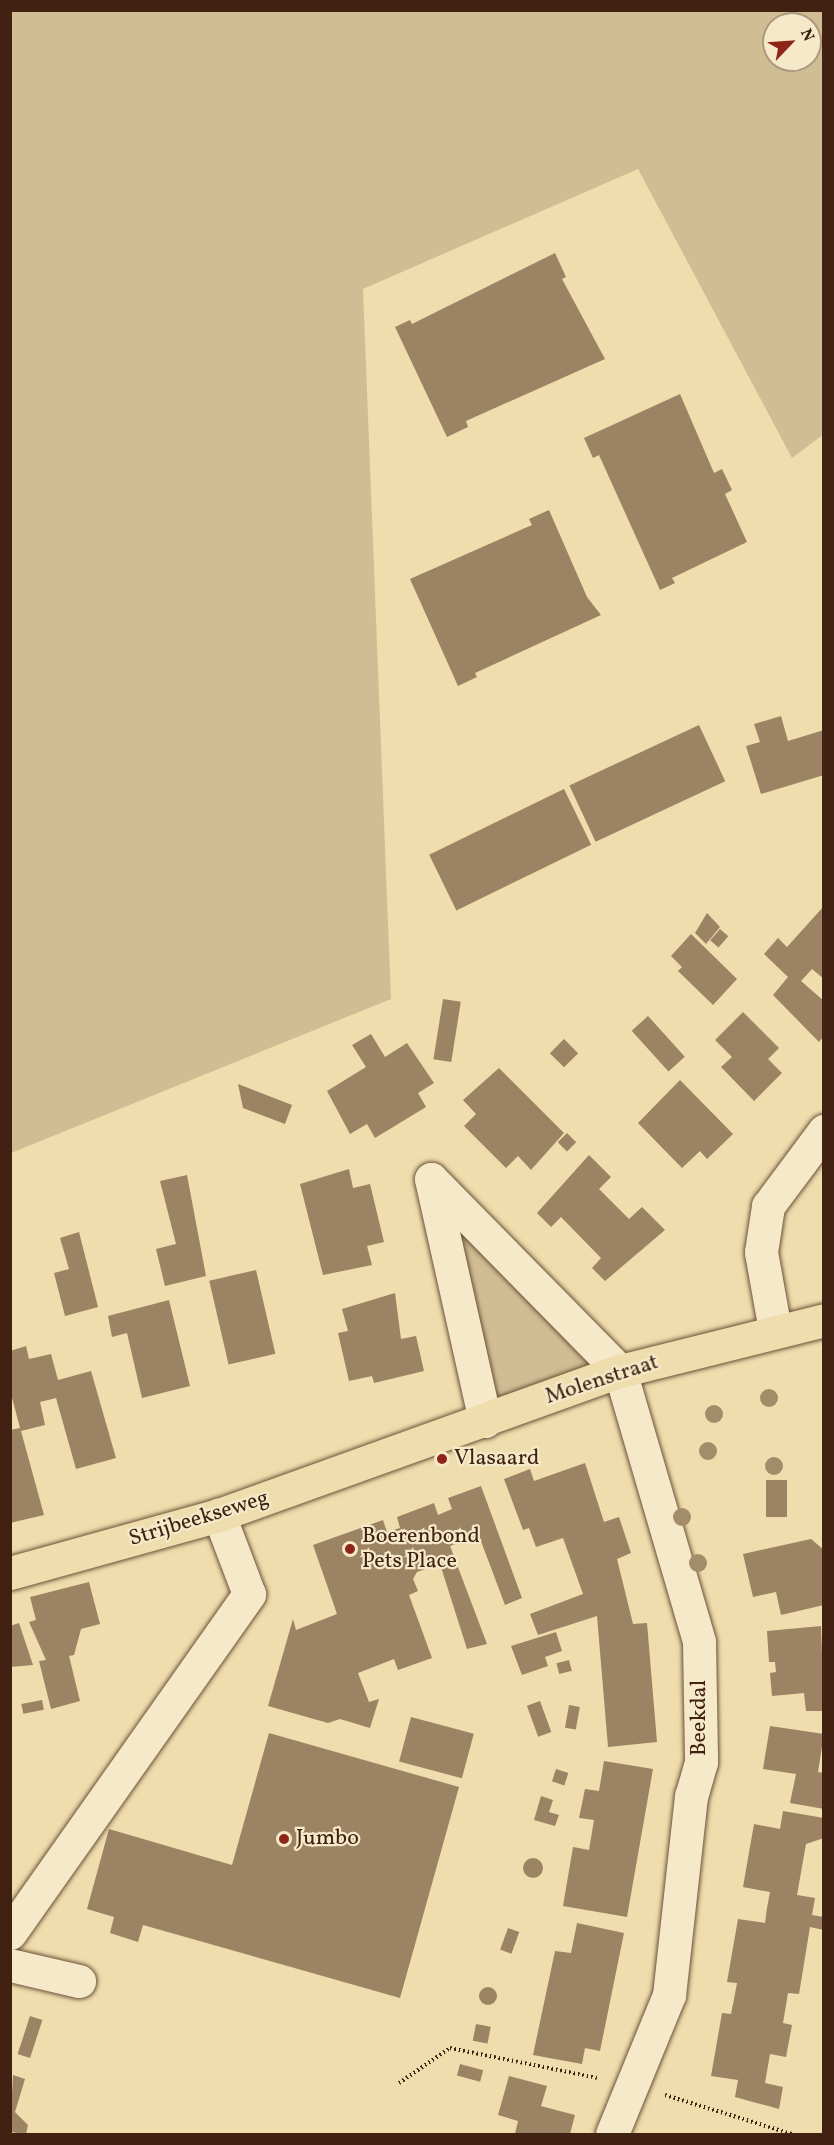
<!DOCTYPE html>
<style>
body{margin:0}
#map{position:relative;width:834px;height:2145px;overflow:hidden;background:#efddad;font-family:Vollkorn,serif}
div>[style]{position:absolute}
.green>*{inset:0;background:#d1bd93}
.building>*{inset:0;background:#9b8363;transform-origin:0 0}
.round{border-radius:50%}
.path>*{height:4px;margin-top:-2px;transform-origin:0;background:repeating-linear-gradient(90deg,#412212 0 1.5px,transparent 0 4.5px)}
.roads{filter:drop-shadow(0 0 2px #6c5139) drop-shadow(0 0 2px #6c5139)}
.minor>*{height:33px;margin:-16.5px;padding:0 16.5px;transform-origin:16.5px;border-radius:16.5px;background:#f5e9ca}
.major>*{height:33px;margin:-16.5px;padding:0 16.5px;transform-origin:16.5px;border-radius:16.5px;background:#efddad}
.trees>*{width:18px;height:18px;margin:-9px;border-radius:50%;background:#a38c69}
.dots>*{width:16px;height:16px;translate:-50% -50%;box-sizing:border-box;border:3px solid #f5e9ca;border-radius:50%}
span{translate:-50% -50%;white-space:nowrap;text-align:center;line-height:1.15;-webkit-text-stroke:4.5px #f5e9ca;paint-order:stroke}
.street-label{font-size:22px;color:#412212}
.poi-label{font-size:22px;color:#412212}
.left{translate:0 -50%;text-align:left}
.frame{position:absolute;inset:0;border:12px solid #412212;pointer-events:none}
.north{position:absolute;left:762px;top:12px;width:60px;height:60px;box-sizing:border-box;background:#f5e9ca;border:2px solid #ad9980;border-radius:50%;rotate:65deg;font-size:16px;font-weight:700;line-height:24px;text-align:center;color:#412212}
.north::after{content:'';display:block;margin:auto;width:21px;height:27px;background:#8f2418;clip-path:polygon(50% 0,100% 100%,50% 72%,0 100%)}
</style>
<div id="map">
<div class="green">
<div style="clip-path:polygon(evenodd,11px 10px,823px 11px,824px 434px,792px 458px,638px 169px,363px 289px,391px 999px,11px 1153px,11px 10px,774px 24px,810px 24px,810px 60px,774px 60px,774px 24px)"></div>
<div style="clip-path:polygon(452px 1219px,600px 1367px,498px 1402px)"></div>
</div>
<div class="building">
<div style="clip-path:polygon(555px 253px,566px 277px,562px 279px,605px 359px,466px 421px,468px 427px,447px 437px,395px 327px,410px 320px,412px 324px)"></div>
<div style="clip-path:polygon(680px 394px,714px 473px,722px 469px,732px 490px,725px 494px,747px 542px,672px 578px,675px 583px,660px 590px,599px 455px,593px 458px,584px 438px)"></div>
<div style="clip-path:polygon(549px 510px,587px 597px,601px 615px,475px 673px,477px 677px,458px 686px,410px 579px,532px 525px,529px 519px)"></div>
<div style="clip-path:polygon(781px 716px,788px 741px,824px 730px,824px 775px,761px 794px,746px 746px,760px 742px,754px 724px)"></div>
<div style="left:699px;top:725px;width:62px;height:143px;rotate:65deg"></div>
<div style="left:564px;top:789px;width:62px;height:150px;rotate:64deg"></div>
<div style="clip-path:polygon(824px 906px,824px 979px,812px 969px,801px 981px,824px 1001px,824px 1036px,819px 1042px,773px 995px,788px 977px,764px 954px,778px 938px,787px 947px)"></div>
<div style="clip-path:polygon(707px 913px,720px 927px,706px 944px,695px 933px)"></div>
<div style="left:720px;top:929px;width:11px;height:15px;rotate:41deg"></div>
<div style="clip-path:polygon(691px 934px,737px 979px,713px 1005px,678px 971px,682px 967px,671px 956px)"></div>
<div style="left:443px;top:999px;width:18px;height:61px;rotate:9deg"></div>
<div style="clip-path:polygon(743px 1012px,779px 1048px,768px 1059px,782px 1073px,754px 1101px,721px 1067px,732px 1057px,715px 1040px)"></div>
<div style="left:648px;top:1016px;width:55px;height:22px;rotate:48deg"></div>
<div style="clip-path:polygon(371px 1034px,385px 1057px,407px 1043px,434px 1083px,418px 1093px,426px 1107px,375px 1138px,367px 1124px,350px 1134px,327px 1091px,366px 1067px,352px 1045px)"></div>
<div style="left:564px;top:1039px;width:20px;height:20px;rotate:45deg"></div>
<div style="clip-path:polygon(499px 1068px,564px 1133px,531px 1170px,518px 1156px,506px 1168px,464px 1126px,476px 1114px,463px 1100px)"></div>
<div style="clip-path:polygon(680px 1080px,733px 1134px,707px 1159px,700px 1151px,682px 1168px,638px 1123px)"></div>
<div style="clip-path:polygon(238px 1084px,292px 1105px,285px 1124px,243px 1108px)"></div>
<div style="left:567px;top:1133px;width:13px;height:13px;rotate:45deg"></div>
<div style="clip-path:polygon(589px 1155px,611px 1177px,599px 1189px,629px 1219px,642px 1207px,665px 1230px,605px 1281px,592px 1268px,601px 1258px,561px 1217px,551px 1227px,537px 1213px)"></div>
<div style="clip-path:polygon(349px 1169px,353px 1188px,370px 1184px,384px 1242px,367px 1246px,372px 1265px,323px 1275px,300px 1184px)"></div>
<div style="clip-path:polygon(187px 1175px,206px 1276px,165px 1286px,156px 1249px,176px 1244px,160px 1181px)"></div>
<div style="clip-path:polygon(79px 1232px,98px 1307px,65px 1316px,54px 1273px,69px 1269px,60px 1238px)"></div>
<div style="left:256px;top:1270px;width:86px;height:48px;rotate:77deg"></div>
<div style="clip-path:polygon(395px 1293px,401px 1339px,416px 1336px,424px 1371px,374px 1383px,372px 1376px,349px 1381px,338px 1333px,348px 1331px,342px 1309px)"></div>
<div style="clip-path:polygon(169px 1300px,190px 1386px,142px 1398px,127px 1333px,112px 1337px,108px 1316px)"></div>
<div style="clip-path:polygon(26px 1346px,29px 1359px,51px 1354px,58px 1380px,91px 1371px,116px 1458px,76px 1469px,56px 1398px,40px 1402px,45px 1425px,21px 1431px,44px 1515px,10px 1523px,10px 1430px,20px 1428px,10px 1390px,10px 1351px)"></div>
<div style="clip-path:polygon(585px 1463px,604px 1522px,619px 1517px,631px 1553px,617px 1559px,633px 1624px,647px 1623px,657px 1742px,608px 1747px,597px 1616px,538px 1635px,530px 1614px,583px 1594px,563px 1538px,536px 1547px,529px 1528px,523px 1530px,504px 1479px,530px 1469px,534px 1481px)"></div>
<div style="left:766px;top:1480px;width:21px;height:37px"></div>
<div style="clip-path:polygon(481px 1486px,522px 1598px,505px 1605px,479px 1536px,450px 1546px,487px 1644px,467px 1649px,440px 1564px,417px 1572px,413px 1579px,418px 1591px,409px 1595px,432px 1658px,398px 1670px,394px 1659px,358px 1673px,369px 1702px,379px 1699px,370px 1728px,340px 1719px,328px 1723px,268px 1706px,293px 1619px,296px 1630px,337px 1614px,313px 1545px,383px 1520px,387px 1532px,400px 1528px,397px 1517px,434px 1503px,438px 1515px,452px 1509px,448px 1498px)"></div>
<div style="clip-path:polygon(811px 1539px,824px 1550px,824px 1605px,781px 1615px,776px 1592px,753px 1597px,743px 1554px)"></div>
<div style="clip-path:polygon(89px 1582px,100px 1624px,81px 1629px,74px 1655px,69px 1656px,80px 1701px,51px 1709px,39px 1661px,46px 1660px,29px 1622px,36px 1620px,30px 1597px)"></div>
<div style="clip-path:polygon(19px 1623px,33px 1665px,10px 1667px,10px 1626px)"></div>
<div style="clip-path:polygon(821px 1626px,824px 1711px,806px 1711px,804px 1693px,772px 1696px,770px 1673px,776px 1672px,775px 1662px,769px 1662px,767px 1631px)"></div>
<div style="clip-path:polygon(556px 1632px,562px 1651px,545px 1657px,548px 1666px,522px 1675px,511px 1646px)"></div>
<div style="left:569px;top:1660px;width:11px;height:13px;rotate:75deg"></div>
<div style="left:42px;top:1700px;width:10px;height:21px;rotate:79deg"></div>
<div style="left:540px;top:1701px;width:33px;height:14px;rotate:70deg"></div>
<div style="left:569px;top:1705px;width:11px;height:23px;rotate:10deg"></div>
<div style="left:411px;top:1717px;width:65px;height:46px;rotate:15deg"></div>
<div style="clip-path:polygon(770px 1726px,824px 1734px,818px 1772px,824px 1773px,824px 1809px,790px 1803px,796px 1774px,763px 1769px)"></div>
<div style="clip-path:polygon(269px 1733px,459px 1787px,400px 1998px,143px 1925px,138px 1942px,110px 1933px,114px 1917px,87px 1909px,109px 1829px,232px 1865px)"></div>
<div style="clip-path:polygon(604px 1761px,653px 1769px,627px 1917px,563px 1906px,573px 1847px,589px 1850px,594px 1820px,579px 1818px,585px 1789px,599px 1791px)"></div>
<div style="left:556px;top:1769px;width:13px;height:13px;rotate:18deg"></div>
<div style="clip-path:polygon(541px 1796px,553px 1800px,549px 1812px,559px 1815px,555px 1826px,534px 1820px)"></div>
<div style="clip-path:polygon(783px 1811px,824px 1818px,824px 1838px,806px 1844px,797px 1895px,815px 1898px,812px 1915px,824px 1917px,824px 1930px,810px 1927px,799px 1994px,788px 1993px,783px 2023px,792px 2025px,786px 2057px,770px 2054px,765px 2083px,783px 2087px,779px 2109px,735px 2097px,738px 2080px,711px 2076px,722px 2013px,731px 2014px,734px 1999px,737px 1983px,727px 1982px,738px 1919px,765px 1923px,767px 1908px,770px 1892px,743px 1887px,754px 1824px,780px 1829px)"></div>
<div class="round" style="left:523px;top:1858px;width:20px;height:20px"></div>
<div style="clip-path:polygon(577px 1923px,624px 1933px,600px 2051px,585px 2048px,582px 2064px,533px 2055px,555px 1951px,571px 1953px)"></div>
<div style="left:508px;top:1928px;width:12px;height:23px;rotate:20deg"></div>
<div class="round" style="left:479px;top:1987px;width:18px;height:18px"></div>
<div style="left:30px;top:2016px;width:13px;height:40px;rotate:18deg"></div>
<div style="left:476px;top:2024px;width:15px;height:17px;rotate:11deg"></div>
<div style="left:460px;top:2064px;width:24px;height:12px;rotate:15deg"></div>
<div style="clip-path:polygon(13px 2075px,25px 2079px,15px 2112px,28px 2125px,26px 2134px,10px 2132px)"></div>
<div style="clip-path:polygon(509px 2076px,547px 2086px,541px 2106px,575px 2115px,570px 2134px,515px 2134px,518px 2121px,498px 2115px)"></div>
</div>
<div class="path">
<div style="left:399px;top:2083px;width:62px;rotate:-34.5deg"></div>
<div style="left:450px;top:2048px;width:150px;rotate:11.5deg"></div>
<div style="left:665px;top:2095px;width:133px;rotate:17.1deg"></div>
</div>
<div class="roads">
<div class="minor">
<div style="left:431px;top:1179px;width:269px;rotate:45.5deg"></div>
<div style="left:620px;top:1371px;width:282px;rotate:73.7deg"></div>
<div style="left:699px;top:1642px;width:120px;rotate:89deg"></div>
<div style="left:701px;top:1762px;width:35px;rotate:106deg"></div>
<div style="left:691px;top:1796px;width:200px;rotate:96.3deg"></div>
<div style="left:669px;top:1995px;width:150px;rotate:112.3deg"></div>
<div style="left:431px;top:1179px;width:248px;rotate:77.4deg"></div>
<div style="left:775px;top:1330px;width:79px;rotate:-100.2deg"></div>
<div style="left:761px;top:1252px;width:47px;rotate:-81.3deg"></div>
<div style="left:768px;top:1206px;width:94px;rotate:-53.3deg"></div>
<div style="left:10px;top:1933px;width:415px;rotate:-54.8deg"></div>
<div style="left:249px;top:1594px;width:85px;rotate:-110.8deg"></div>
<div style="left:10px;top:1965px;width:71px;rotate:13.1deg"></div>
</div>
<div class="major">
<div style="left:10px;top:1573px;width:217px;rotate:-15.5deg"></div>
<div style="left:219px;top:1515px;width:426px;rotate:-19.8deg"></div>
<div style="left:620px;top:1371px;width:210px;rotate:-14deg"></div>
</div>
</div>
<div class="trees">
<div style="left:769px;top:1398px"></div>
<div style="left:714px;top:1414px"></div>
<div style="left:708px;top:1451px"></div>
<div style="left:774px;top:1466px"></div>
<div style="left:682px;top:1517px"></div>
<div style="left:698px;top:1563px"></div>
</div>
<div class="dots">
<div style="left:442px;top:1459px;background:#8f2418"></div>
<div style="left:350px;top:1549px;background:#8f2418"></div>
<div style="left:284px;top:1839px;background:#8f2418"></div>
</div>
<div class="street-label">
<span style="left:602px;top:1380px;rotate:-18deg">Molenstraat</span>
<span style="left:199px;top:1519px;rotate:-17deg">Strijbeekseweg</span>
<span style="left:700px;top:1718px;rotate:-90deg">Beekdal</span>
</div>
<div class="poi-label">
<span class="left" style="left:454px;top:1459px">Vlasaard</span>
<span class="left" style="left:362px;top:1549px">Boerenbond<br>Pets Place</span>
<span class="left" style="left:296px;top:1839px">Jumbo</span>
</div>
<div class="frame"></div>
<div class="north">N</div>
</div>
